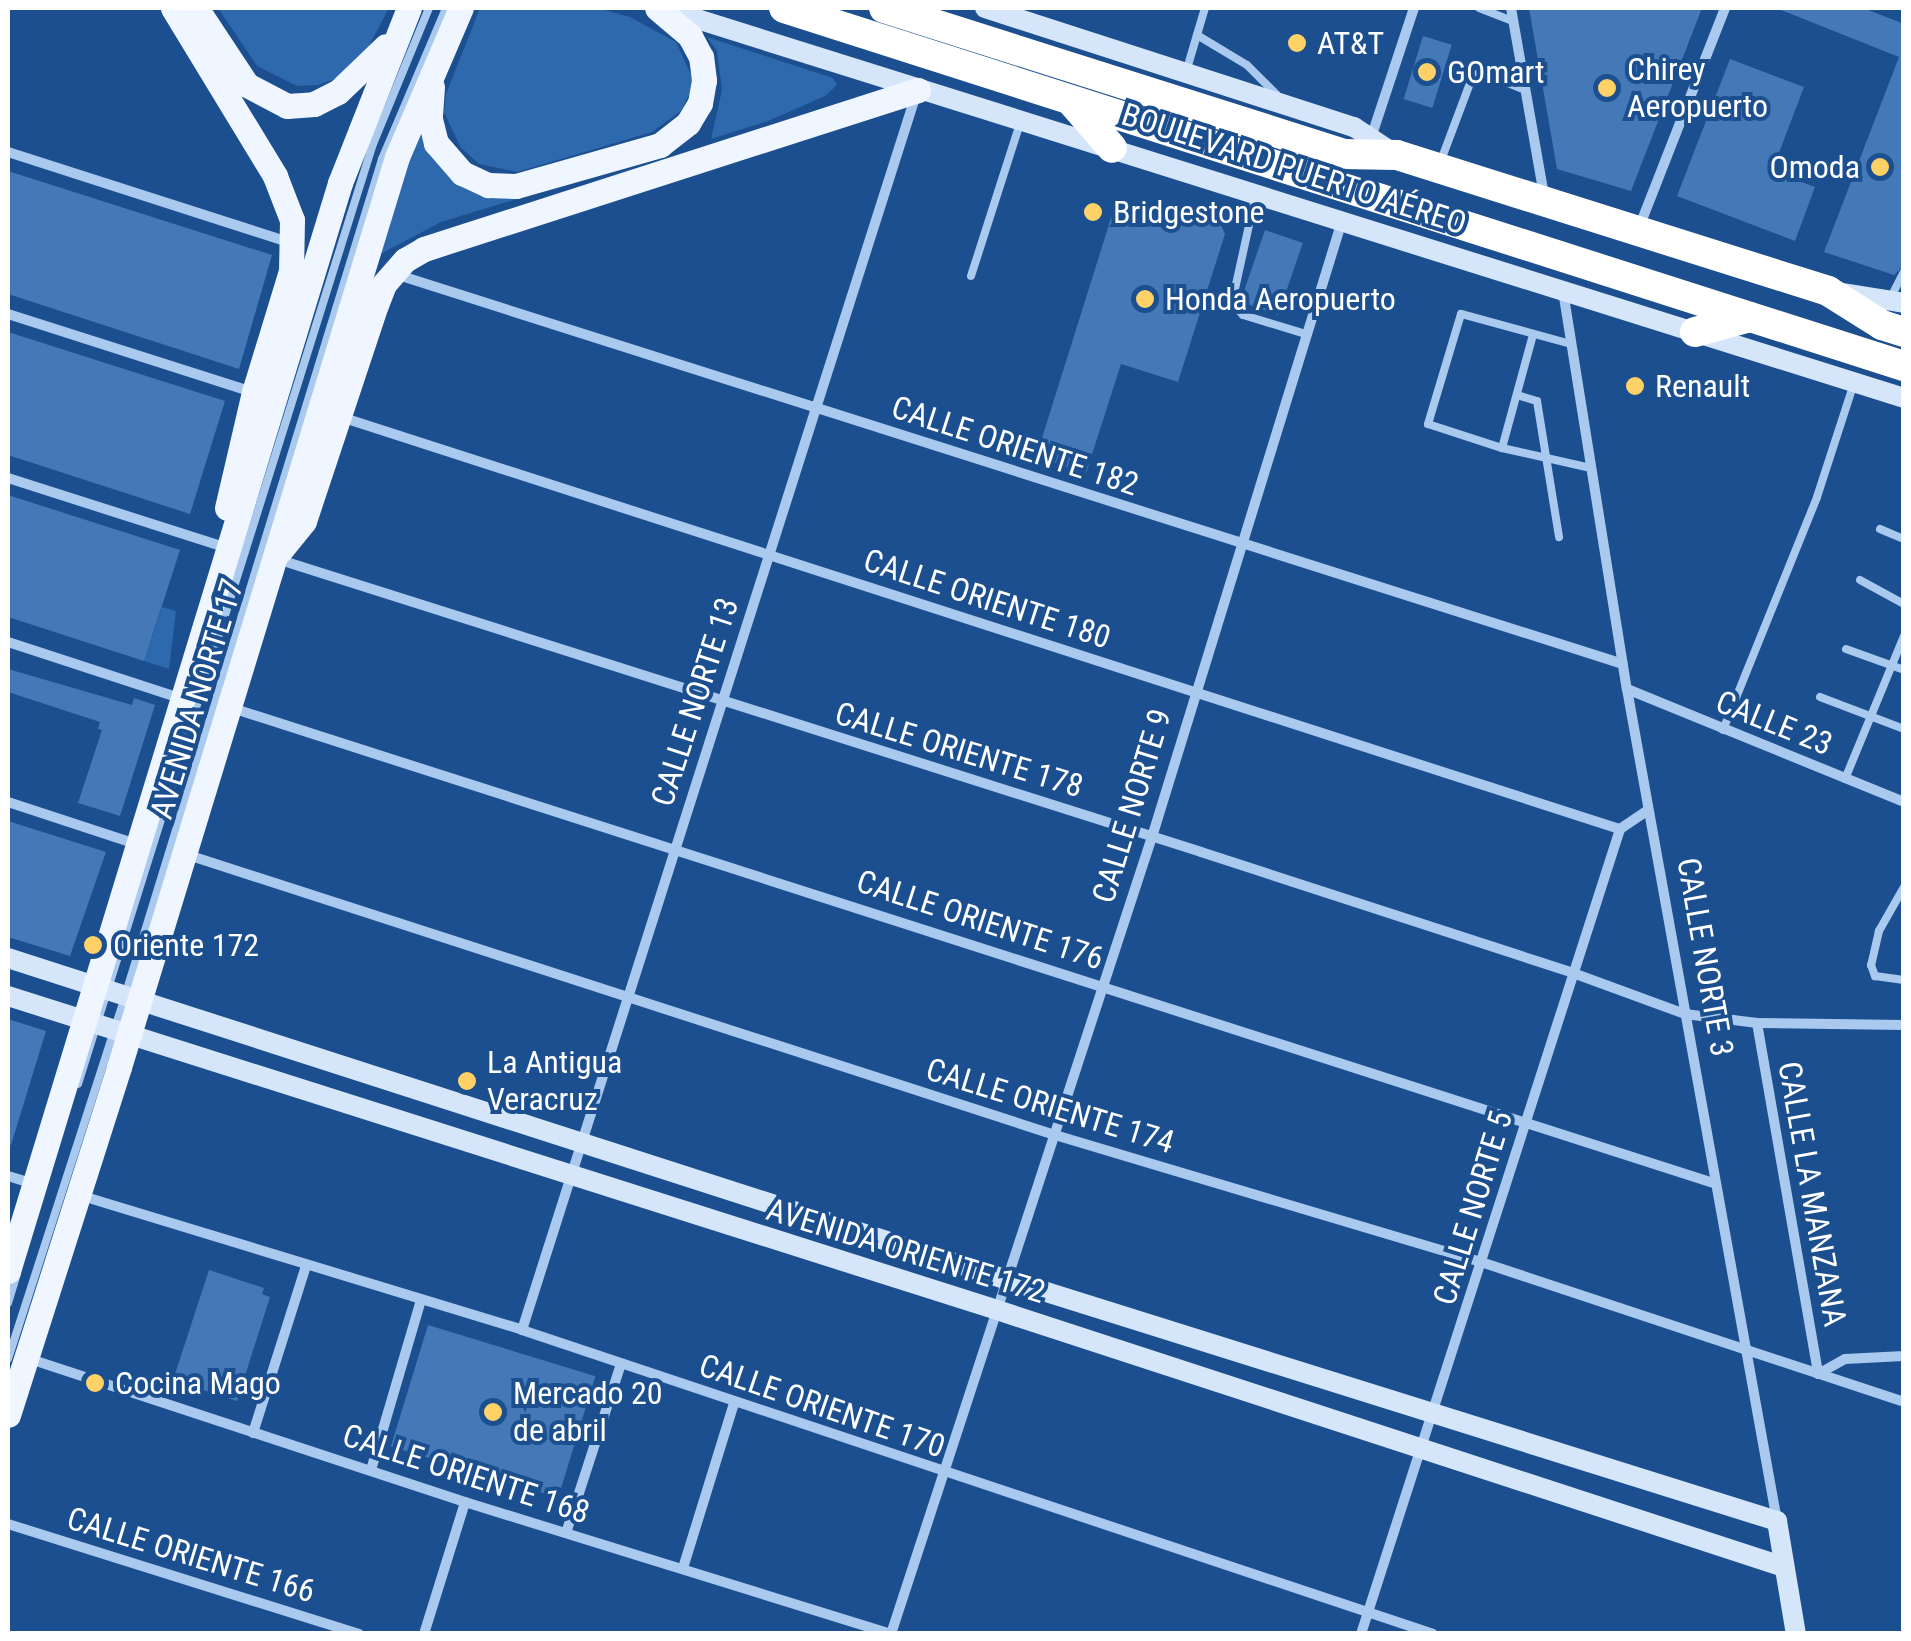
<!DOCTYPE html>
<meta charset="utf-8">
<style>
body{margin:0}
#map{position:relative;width:1911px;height:1641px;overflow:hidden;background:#1b4f8f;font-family:"Roboto Condensed",sans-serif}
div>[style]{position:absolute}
.green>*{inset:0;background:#2e69ad}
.building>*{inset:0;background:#4478b7;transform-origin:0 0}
.lane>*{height:8px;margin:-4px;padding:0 4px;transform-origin:4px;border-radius:4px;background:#a9c9ee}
.street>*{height:10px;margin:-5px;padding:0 5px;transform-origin:5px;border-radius:5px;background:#a9c9ee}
.secondary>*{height:20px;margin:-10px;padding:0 10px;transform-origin:10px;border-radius:10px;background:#d6e6fa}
.primary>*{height:25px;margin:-12.5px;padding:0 12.5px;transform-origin:12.5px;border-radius:12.5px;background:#f0f6ff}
.highway>*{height:30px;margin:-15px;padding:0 15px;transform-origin:15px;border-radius:15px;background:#fff}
.dots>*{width:28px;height:28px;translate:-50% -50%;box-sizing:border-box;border:5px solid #1b4f8f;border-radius:50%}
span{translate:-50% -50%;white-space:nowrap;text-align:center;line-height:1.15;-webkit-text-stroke:8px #1b4f8f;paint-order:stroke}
.poi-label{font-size:32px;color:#fff}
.left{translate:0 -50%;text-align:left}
.right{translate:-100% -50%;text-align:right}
.street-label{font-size:32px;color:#fff}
.frame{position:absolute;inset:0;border:10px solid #fff;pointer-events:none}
</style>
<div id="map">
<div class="green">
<div style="clip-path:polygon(218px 8px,389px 8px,362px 59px,343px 76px,318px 85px,297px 86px,257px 66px)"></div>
<div style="clip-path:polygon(480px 8px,597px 8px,630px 17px,676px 42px,692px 77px,690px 93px,681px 111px,652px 132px,517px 172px,479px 164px,461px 148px,444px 112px,446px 94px)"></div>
<div style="clip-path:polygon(707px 37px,833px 78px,837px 85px,825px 96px,768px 121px,711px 139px,722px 90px,717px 51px)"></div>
<div style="clip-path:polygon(418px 124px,429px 147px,520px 198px,441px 222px,373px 258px)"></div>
<div style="clip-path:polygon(162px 607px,176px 611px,169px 669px,144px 661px)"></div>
</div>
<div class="building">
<div style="clip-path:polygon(1529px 8px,1702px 8px,1631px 191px,1557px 169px)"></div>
<div style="clip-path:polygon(1776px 8px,1863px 8px,1904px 24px,1904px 265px,1894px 275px,1824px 252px,1899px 57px)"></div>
<div style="left:1423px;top:36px;width:30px;height:66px;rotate:17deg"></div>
<div style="clip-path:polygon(1730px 59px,1804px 87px,1772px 171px,1815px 187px,1795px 241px,1677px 196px)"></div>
<div style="clip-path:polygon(8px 171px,272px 255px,239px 369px,8px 294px)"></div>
<div style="clip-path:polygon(1117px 199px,1166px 215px,1187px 212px,1220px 223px,1225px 234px,1178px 382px,1121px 364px,1086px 473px,1036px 457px)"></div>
<div style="left:1265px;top:230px;width:40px;height:76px;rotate:19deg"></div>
<div style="clip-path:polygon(8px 332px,225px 401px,190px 514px,8px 455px)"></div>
<div style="clip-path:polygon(8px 495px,180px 550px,144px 661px,8px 617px)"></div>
<div style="clip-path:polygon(8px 669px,132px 705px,134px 698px,155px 705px,120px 816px,78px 803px,102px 730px,98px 729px,100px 722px,8px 692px)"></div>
<div style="clip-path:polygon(8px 821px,106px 852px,70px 956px,8px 937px)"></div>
<div style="clip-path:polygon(8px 1019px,46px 1031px,11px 1145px,8px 1144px)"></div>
<div style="clip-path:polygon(209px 1270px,264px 1288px,262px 1294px,270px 1297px,237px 1401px,173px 1380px)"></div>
<div style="left:428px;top:1325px;width:175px;height:127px;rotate:17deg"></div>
</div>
<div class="lane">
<div style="left:1479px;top:8px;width:36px;rotate:21deg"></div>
<div style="left:1197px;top:35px;width:58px;rotate:31deg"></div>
<div style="left:1247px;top:65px;width:42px;rotate:45deg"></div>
<div style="left:1186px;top:72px;width:67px;rotate:-73.5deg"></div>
<div style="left:1440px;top:163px;width:94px;rotate:-69.4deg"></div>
<div style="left:1473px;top:75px;width:10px;rotate:-11deg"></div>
<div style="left:1483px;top:73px;width:45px;rotate:22deg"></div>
<div style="left:1255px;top:198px;width:107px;rotate:102.4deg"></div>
<div style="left:1232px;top:303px;width:16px;rotate:47deg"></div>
<div style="left:1243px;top:315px;width:66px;rotate:16.8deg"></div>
<div style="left:971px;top:276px;width:161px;rotate:-72.2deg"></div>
<div style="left:1890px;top:299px;width:30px;rotate:-63deg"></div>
<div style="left:1571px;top:344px;width:114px;rotate:-164.7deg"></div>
<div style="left:1461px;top:314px;width:115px;rotate:106.7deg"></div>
<div style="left:1428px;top:424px;width:78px;rotate:18deg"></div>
<div style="left:1502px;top:448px;width:91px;rotate:12.7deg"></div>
<div style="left:1517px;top:395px;width:21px;rotate:17deg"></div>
<div style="left:1537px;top:401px;width:138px;rotate:80.8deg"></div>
<div style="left:1502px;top:448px;width:117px;rotate:-74.7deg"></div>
<div style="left:1880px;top:529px;width:26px;rotate:23deg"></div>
<div style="left:1860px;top:580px;width:50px;rotate:28.6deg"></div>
<div style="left:1846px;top:649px;width:62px;rotate:19.9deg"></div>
<div style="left:1820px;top:697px;width:90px;rotate:20.9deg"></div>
<div style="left:1723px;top:730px;width:251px;rotate:-68deg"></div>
<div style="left:1817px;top:497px;width:120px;rotate:-72deg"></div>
<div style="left:1845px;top:779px;width:155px;rotate:-67.6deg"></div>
<div style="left:1904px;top:887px;width:51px;rotate:119.6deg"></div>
<div style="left:1879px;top:931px;width:35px;rotate:103deg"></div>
<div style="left:1871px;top:965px;width:12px;rotate:70deg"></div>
<div style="left:1875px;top:976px;width:29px;rotate:8deg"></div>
<div style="left:78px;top:1084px;width:985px;rotate:-72.58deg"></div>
<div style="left:373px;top:144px;width:147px;rotate:-67.6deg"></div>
<div style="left:8px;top:1303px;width:30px;rotate:-73deg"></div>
<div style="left:8px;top:1359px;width:381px;rotate:-72.1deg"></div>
<div style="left:125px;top:996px;width:876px;rotate:-72.93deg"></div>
<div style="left:382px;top:159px;width:164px;rotate:-67deg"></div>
</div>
<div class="street">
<div style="left:1511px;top:8px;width:191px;rotate:80deg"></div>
<div style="left:1371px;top:138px;width:137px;rotate:-71.7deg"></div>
<div style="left:8px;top:152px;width:294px;rotate:17.8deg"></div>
<div style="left:1640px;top:225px;width:233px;rotate:-68.6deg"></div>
<div style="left:395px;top:274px;width:1288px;rotate:17.62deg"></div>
<div style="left:1563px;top:291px;width:403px;rotate:80.9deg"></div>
<div style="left:1627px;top:689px;width:845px;rotate:79.78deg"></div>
<div style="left:8px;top:314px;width:257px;rotate:17.7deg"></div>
<div style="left:341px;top:417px;width:1344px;rotate:17.86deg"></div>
<div style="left:8px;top:478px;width:231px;rotate:17.7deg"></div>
<div style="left:277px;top:559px;width:969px;rotate:17.59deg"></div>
<div style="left:1201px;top:852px;width:391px;rotate:18deg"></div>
<div style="left:1573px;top:973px;width:119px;rotate:20.1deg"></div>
<div style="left:1685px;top:1014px;width:73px;rotate:7.1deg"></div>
<div style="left:1757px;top:1023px;width:147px;rotate:0.8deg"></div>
<div style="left:8px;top:642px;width:183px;rotate:18.1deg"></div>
<div style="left:1627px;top:689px;width:299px;rotate:22.2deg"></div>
<div style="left:229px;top:707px;width:1558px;rotate:17.78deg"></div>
<div style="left:8px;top:802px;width:138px;rotate:18.2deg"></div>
<div style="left:185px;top:854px;width:914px;rotate:17.9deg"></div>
<div style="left:1055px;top:1135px;width:448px;rotate:16.6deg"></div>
<div style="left:1484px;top:1263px;width:442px;rotate:18.3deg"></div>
<div style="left:1757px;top:1023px;width:356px;rotate:80.1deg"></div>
<div style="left:1818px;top:1374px;width:31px;rotate:-29deg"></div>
<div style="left:1845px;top:1359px;width:59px;rotate:-2.9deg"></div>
<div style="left:8px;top:1176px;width:27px;rotate:17deg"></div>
<div style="left:79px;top:1195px;width:463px;rotate:16.9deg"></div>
<div style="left:522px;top:1330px;width:960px;rotate:18.45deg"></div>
<div style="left:522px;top:1330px;width:1296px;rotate:-72.31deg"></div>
<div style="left:27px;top:1358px;width:461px;rotate:18.2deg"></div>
<div style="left:465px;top:1502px;width:447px;rotate:17.2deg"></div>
<div style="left:253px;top:1433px;width:175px;rotate:-72.4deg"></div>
<div style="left:371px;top:1470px;width:177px;rotate:-73.6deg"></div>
<div style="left:8px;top:1524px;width:368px;rotate:17.4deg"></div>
<div style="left:566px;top:1533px;width:178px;rotate:-72deg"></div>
<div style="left:683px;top:1568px;width:173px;rotate:-72.8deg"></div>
<div style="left:424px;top:1634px;width:138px;rotate:-72.7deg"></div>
<div style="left:891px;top:1634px;width:839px;rotate:-71.87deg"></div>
<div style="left:1152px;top:837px;width:645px;rotate:-72.86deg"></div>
<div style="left:1361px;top:1634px;width:846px;rotate:-72.16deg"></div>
<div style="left:1620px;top:829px;width:34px;rotate:-34deg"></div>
</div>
<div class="secondary">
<div style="left:662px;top:8px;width:1302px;rotate:17.43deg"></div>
<div style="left:985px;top:8px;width:388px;rotate:17.9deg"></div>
<div style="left:1354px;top:127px;width:49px;rotate:33.4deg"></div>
<div style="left:1837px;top:292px;width:68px;rotate:9.3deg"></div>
<div style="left:8px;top:958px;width:1051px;rotate:17.85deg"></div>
<div style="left:1008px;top:1280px;width:806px;rotate:17.4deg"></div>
<div style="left:1777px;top:1521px;width:115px;rotate:80.5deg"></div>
<div style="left:8px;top:996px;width:1038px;rotate:17.61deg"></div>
<div style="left:997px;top:1310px;width:828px;rotate:18.08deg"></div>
</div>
<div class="primary">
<div style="left:173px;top:8px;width:197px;rotate:58.7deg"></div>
<div style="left:275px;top:176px;width:47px;rotate:68.9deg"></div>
<div style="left:292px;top:220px;width:51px;rotate:91.1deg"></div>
<div style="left:291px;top:271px;width:127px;rotate:107deg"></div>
<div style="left:254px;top:392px;width:119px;rotate:103.1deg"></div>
<div style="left:196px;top:8px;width:92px;rotate:56.5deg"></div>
<div style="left:247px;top:85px;width:45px;rotate:27.7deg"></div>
<div style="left:287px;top:106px;width:27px;rotate:-4deg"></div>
<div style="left:314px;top:104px;width:27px;rotate:-27deg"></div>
<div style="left:338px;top:92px;width:66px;rotate:-43.8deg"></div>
<div style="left:432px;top:87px;width:32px;rotate:94deg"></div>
<div style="left:430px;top:119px;width:25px;rotate:76deg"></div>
<div style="left:436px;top:143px;width:40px;rotate:49deg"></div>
<div style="left:462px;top:173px;width:29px;rotate:25deg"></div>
<div style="left:488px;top:185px;width:28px;rotate:2deg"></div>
<div style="left:516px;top:186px;width:150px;rotate:-15.9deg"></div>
<div style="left:660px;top:145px;width:36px;rotate:-38deg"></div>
<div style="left:688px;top:123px;width:23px;rotate:-59deg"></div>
<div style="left:700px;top:103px;width:23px;rotate:-80deg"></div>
<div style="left:704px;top:80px;width:23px;rotate:-97deg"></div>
<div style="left:701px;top:57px;width:24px;rotate:-118deg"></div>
<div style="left:690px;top:36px;width:43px;rotate:-139.7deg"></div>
<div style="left:280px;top:551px;width:38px;rotate:-51deg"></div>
<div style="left:304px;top:521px;width:228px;rotate:-71.6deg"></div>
<div style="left:376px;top:305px;width:22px;rotate:-69deg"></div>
<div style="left:384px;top:284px;width:32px;rotate:-49deg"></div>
<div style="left:405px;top:260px;width:22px;rotate:-30deg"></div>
<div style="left:424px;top:249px;width:519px;rotate:-17.84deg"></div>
<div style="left:8px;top:1271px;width:1138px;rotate:-73.03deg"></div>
<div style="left:340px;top:183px;width:188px;rotate:-68.5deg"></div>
<div style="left:8px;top:1415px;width:365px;rotate:-72.3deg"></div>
<div style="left:119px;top:1067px;width:952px;rotate:-73.01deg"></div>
<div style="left:397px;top:157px;width:162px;rotate:-66.8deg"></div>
</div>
<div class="highway">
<div style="left:784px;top:8px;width:1176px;rotate:17.73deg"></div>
<div style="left:884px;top:8px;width:482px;rotate:17.6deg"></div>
<div style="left:1343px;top:154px;width:54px;rotate:1.1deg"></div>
<div style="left:1397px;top:155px;width:452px;rotate:17.5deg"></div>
<div style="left:1828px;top:291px;width:64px;rotate:32.2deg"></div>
<div style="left:1882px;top:325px;width:23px;rotate:18deg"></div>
<div style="left:1071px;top:101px;width:62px;rotate:48.9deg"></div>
<div style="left:1695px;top:332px;width:57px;rotate:-15.3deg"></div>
</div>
<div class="dots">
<div style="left:1297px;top:43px;background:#ffd166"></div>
<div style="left:1427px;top:72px;background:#ffd166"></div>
<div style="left:1607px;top:88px;background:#ffd166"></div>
<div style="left:1880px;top:167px;background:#ffd166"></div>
<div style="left:1093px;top:212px;background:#ffd166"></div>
<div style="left:1145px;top:299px;background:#ffd166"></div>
<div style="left:1635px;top:386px;background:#ffd166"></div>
<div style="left:93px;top:945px;background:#ffd166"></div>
<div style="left:467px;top:1081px;background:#ffd166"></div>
<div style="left:95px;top:1383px;background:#ffd166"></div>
<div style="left:493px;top:1412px;background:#ffd166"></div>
</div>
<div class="poi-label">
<span class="left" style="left:1317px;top:43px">AT&amp;T</span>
<span class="left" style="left:1627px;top:88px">Chirey<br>Aeropuerto</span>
<span class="left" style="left:1447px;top:72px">GOmart</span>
<span class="right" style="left:1860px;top:167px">Omoda</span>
<span class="left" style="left:1113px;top:212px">Bridgestone</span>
<span class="left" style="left:1165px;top:299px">Honda Aeropuerto</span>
<span class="left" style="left:1655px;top:386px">Renault</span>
<span class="left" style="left:113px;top:945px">Oriente 172</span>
<span class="left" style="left:487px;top:1081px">La Antigua<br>Veracruz</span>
<span class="left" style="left:115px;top:1383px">Cocina Mago</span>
<span class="left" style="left:513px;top:1412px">Mercado 20<br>de abril</span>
</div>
<div class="street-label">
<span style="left:1294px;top:169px;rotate:18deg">BOULEVARD PUERTO AÉREO</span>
<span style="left:1015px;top:446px;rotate:18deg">CALLE ORIENTE 182</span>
<span style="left:987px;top:599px;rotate:18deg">CALLE ORIENTE 180</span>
<span style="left:197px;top:699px;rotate:-73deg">AVENIDA NORTE 17</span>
<span style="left:695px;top:702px;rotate:-72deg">CALLE NORTE 13</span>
<span style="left:1774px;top:723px;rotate:22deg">CALLE 23</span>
<span style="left:959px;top:750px;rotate:17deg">CALLE ORIENTE 178</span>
<span style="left:1132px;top:806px;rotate:-73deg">CALLE NORTE 9</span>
<span style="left:980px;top:920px;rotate:18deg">CALLE ORIENTE 176</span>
<span style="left:1705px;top:957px;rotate:80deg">CALLE NORTE 3</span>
<span style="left:1050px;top:1106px;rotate:17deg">CALLE ORIENTE 174</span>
<span style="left:1812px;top:1194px;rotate:80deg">CALLE LA MANZANA</span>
<span style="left:1473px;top:1208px;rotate:-73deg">CALLE NORTE 5</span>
<span style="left:906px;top:1251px;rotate:17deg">AVENIDA ORIENTE 172</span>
<span style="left:822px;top:1406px;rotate:19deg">CALLE ORIENTE 170</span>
<span style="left:466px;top:1474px;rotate:18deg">CALLE ORIENTE 168</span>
<span style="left:191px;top:1555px;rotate:17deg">CALLE ORIENTE 166</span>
</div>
<div class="frame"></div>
</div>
